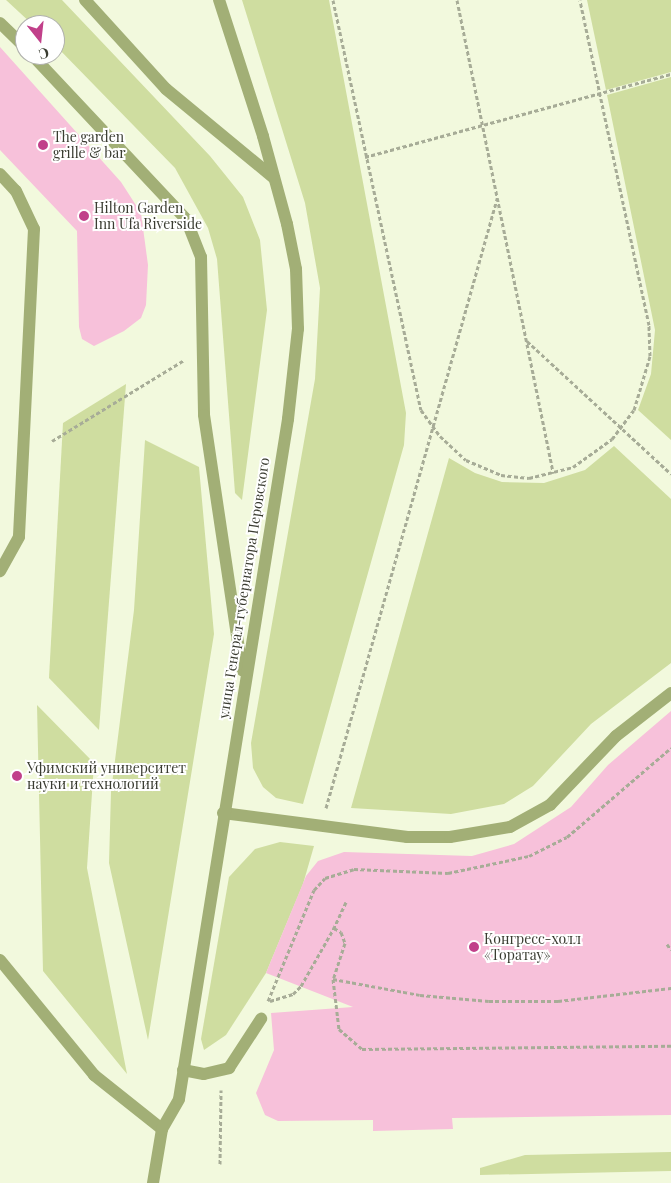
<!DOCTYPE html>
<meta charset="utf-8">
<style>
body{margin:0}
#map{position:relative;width:671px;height:1183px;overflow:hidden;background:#f2f9dd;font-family:"Playfair Display",serif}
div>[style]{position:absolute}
.green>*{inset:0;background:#cfdda0}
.building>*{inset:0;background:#f7c1da}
.path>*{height:3px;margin-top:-1.5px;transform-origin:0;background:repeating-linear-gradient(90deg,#a7ac97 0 4px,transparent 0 6.5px)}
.minor>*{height:12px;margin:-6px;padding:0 6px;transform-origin:6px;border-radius:6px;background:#a2af76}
.dots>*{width:14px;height:14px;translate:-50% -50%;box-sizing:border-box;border:2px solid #fff;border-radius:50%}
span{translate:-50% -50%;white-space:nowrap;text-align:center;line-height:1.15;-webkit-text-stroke:4px #fff;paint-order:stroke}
.poi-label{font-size:14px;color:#3a3c31}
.left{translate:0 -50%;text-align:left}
.street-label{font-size:14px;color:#3a3c31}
.north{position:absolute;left:15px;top:15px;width:50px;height:50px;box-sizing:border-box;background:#fff;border:1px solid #b0b1ad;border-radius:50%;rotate:164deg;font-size:14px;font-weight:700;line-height:20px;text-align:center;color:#3a3c31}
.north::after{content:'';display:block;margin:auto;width:18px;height:22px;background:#c1408a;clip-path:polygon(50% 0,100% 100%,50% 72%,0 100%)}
</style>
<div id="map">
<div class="green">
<div style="clip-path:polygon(6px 0,62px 0,210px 156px,243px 197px,260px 240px,267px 310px,242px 500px,235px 493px,217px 259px,208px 228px,175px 168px,55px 45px,55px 25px,33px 25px)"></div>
<div style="clip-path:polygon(242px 0,329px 0,406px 413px,404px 445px,303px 804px,276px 798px,263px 787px,253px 768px,251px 743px,315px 379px,320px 288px,305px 203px)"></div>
<div style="clip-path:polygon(587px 0,671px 0,671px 72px,606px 90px)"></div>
<div style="clip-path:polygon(671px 77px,671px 440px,638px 410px,651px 374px,655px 330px,607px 95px)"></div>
<div style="clip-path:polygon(126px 384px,99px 730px,49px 678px,63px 423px)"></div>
<div style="clip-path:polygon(145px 440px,199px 467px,214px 634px,148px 1040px,109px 863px,111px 792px,134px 610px)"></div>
<div style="clip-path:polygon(614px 446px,671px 499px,671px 663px,591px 724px,533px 786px,504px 804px,451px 814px,351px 808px,449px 458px,475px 473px,502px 482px,544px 483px,585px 470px)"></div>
<div style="clip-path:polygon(37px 705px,94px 763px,87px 868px,127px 1074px,43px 971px)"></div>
<div style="clip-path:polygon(280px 842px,314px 846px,303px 884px,266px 973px,226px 1035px,204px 1050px,201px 1039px,229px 877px,255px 849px)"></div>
<div style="clip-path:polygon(671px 1152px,671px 1171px,480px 1175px,480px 1168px,525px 1155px)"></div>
</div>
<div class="building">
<div style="clip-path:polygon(0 47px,121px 182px,141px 213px,148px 265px,146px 305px,141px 318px,124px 331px,94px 346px,82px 339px,79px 327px,77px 231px,0 150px)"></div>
<div style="clip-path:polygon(671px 711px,671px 1115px,452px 1118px,453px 1129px,373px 1131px,373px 1120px,278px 1121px,265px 1115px,256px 1093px,274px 1050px,271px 1013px,353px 1007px,266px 973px,306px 876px,318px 861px,344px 852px,472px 856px,514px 844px,571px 807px,608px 765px)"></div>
</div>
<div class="path">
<div style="left:333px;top:0;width:419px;rotate:77.9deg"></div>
<div style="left:421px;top:410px;width:32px;rotate:54deg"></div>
<div style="left:440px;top:436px;width:35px;rotate:43deg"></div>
<div style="left:466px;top:460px;width:38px;rotate:23deg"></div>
<div style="left:501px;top:475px;width:28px;rotate:6deg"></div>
<div style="left:529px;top:478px;width:45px;rotate:-14deg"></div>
<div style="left:573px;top:467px;width:48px;rotate:-35.7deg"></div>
<div style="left:612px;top:439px;width:36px;rotate:-53deg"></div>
<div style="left:634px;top:410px;width:56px;rotate:-73.5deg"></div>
<div style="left:650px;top:356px;width:31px;rotate:-92deg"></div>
<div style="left:649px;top:325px;width:332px;rotate:-102deg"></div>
<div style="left:457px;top:0;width:483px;rotate:78.5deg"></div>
<div style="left:365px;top:157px;width:317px;rotate:-15.2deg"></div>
<div style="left:527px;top:341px;width:196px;rotate:42.7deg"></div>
<div style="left:52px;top:441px;width:155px;rotate:-31.5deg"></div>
<div style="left:326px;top:808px;width:633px;rotate:-74.32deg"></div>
<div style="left:346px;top:902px;width:29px;rotate:115deg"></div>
<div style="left:334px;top:928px;width:8px;rotate:30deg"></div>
<div style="left:341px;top:932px;width:12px;rotate:70deg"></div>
<div style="left:345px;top:943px;width:38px;rotate:108deg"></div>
<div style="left:333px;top:979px;width:88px;rotate:10.4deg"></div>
<div style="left:420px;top:995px;width:69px;rotate:5deg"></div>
<div style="left:489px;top:1001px;width:69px"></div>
<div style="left:558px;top:1001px;width:114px;rotate:-6.6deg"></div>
<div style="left:667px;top:944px;width:7px;rotate:56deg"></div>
<div style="left:333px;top:979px;width:50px;rotate:83.2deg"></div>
<div style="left:339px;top:1029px;width:30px;rotate:41deg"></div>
<div style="left:362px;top:1049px;width:309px;rotate:-0.6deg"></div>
<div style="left:268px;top:1001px;width:120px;rotate:-67.5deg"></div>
<div style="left:314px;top:890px;width:16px;rotate:-47deg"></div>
<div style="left:325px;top:878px;width:30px;rotate:-17deg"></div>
<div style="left:354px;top:869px;width:94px;rotate:2.4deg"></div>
<div style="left:448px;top:873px;width:83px;rotate:-11.9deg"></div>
<div style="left:529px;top:856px;width:42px;rotate:-26.6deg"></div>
<div style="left:567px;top:837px;width:137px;rotate:-40.6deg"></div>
<div style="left:270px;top:1001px;width:24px;rotate:-17deg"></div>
<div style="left:293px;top:994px;width:11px;rotate:-45deg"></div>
<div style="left:301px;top:986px;width:67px;rotate:-60.4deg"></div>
<div style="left:220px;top:1164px;width:74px;rotate:-89.2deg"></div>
</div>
<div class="minor">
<div style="left:85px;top:0;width:120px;rotate:47.7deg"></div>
<div style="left:166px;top:89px;width:140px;rotate:39.5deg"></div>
<div style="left:0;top:23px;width:35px;rotate:44deg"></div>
<div style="left:32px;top:55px;width:225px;rotate:46.8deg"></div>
<div style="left:186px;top:219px;width:41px;rotate:68.5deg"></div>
<div style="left:201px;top:257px;width:158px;rotate:88.9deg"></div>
<div style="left:204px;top:415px;width:258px;rotate:81.5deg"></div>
<div style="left:0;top:174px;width:23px;rotate:47deg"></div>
<div style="left:16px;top:191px;width:42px;rotate:64.7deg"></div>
<div style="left:34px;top:229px;width:308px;rotate:92.8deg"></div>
<div style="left:19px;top:537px;width:39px;rotate:119deg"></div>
<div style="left:223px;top:813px;width:186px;rotate:7.4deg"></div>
<div style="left:407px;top:837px;width:43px"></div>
<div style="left:450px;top:837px;width:61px;rotate:-9.5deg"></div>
<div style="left:510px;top:827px;width:46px;rotate:-28.8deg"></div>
<div style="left:550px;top:805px;width:95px;rotate:-46.3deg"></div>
<div style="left:616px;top:736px;width:70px;rotate:-38deg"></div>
<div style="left:0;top:960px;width:149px;rotate:50.7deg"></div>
<div style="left:94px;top:1075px;width:87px;rotate:38.5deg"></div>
<div style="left:183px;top:1070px;width:21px;rotate:11deg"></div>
<div style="left:204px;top:1074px;width:26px;rotate:-13deg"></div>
<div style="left:229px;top:1068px;width:59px;rotate:-56.9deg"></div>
<div style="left:153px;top:1183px;width:55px;rotate:-80.5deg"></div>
<div style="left:162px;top:1129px;width:34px;rotate:-60deg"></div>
<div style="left:179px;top:1099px;width:689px;rotate:-80.89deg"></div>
<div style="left:288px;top:419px;width:91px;rotate:-83.7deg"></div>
<div style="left:298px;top:329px;width:60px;rotate:-91.9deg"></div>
<div style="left:296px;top:269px;width:46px;rotate:-101.3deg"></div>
<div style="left:287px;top:224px;width:91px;rotate:-105.3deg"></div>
<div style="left:263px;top:136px;width:143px;rotate:-107.9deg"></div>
</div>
<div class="dots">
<div style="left:43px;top:145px;background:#c1408a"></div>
<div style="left:84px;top:216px;background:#c1408a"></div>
<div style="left:17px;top:776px;background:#c1408a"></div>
<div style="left:474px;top:947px;background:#c1408a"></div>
</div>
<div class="poi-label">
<span class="left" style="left:53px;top:145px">The garden<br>grille &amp; bar</span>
<span class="left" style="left:94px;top:216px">Hilton Garden<br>Inn Ufa Riverside</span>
<span class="left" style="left:27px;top:776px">Уфимский университет<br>науки и технологий</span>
<span class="left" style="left:484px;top:947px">Конгресс-холл<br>«Торатау»</span>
</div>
<div class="street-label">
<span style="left:244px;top:588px;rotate:-81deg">улица Генерал-губернатора Перовского</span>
</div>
<div class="north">С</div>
</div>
